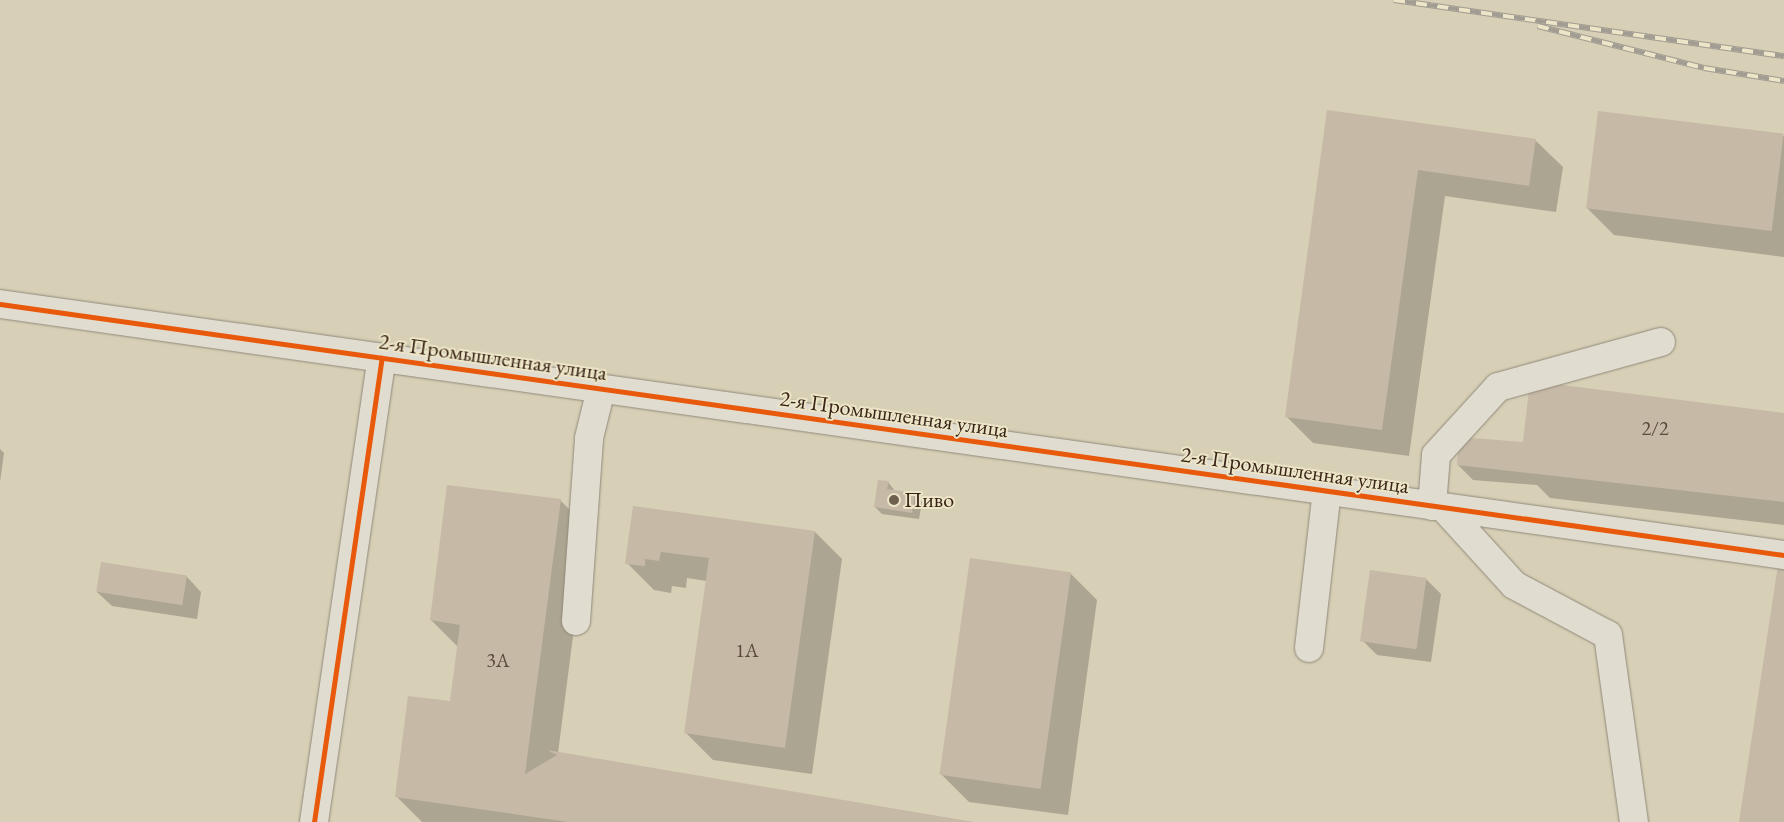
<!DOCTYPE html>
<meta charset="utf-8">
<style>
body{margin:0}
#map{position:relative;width:1784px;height:822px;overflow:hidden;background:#d7cfb6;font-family:"EB Garamond",serif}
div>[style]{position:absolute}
.shadow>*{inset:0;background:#0003}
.building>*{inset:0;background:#c6b9a6;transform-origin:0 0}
.roads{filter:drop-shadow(0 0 1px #90897a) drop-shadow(0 0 1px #90897a)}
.minor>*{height:28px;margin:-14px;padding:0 14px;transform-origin:14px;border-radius:14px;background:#e0dccf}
.rail>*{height:5.5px;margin-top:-2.75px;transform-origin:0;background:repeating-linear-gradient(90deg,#ede5c7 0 11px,#a29d92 0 22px);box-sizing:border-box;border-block:1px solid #a29d92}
.cycleway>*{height:5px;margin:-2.5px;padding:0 2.5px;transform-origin:2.5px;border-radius:2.5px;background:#e8590c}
.dots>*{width:14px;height:14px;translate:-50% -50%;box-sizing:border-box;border:2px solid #ede5c7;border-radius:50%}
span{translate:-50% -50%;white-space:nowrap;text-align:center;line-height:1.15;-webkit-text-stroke:4px #ede5c7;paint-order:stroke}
.number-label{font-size:20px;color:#5c493c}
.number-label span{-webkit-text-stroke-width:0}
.street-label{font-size:22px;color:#372317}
.poi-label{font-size:22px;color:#372317}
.left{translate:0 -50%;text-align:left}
</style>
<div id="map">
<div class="shadow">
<div style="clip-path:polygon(1328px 111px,1535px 140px,1563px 167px,1556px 212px,1445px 196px,1409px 456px,1313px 443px,1286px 416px)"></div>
<div style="clip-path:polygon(1784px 136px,1784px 257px,1614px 235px,1587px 208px)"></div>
<div style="clip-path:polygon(1784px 414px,1784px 525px,1550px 498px,1537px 485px,1473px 480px,1458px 465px)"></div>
<div style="clip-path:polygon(0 449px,4px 453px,0 482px)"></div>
<div style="clip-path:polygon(888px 482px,895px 491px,914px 494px,922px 502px,919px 519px,882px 514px,875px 507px)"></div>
<div style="clip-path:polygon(560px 500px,587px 527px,558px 753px,971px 822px,422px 822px,396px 796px,451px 703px,459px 648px,431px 620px)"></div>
<div style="clip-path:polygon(634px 507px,815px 532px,842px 559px,812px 774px,713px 760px,686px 733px,707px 581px,687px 578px,686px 588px,672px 586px,671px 593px,654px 590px,627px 563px)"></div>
<div style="clip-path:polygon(1070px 573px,1097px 600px,1068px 815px,969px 802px,942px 775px)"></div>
<div style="clip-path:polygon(187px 577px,201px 592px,197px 619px,112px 606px,97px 592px)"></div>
<div style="clip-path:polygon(1426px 579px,1441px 594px,1431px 662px,1377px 655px,1362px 640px)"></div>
</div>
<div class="building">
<div style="clip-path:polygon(1327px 110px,1536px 139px,1529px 186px,1418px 170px,1382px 430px,1285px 417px)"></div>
<div style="left:1598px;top:111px;width:187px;height:98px;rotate:7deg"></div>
<div style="clip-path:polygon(1530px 381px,1784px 413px,1784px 502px,1457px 465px,1459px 437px,1523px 442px)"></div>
<div style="clip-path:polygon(878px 480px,889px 481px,887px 489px,915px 493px,912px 513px,874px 507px)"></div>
<div style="clip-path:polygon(447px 485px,561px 499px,525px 774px,557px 755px,547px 750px,973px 822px,568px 822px,395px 797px,408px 696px,450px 701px,460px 625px,430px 620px)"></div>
<div style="clip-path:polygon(633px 506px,815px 531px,785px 748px,684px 733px,709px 558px,661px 552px,659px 561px,645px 559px,645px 566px,625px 564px)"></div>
<div style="left:970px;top:558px;width:102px;height:219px;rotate:8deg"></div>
<div style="left:101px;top:562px;width:87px;height:30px;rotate:9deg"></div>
<div style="clip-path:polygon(1778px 565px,1784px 566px,1784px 822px,1739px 822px)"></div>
<div style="left:1370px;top:570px;width:57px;height:72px;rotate:8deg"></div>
</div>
<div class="roads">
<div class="minor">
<div style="left:0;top:304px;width:1802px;rotate:8.01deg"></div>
<div style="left:1432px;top:506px;width:51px;rotate:-85.5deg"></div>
<div style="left:1436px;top:455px;width:92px;rotate:-47.6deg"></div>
<div style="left:1498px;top:387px;width:169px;rotate:-15.4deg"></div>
<div style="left:1444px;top:508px;width:104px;rotate:47.7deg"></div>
<div style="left:1514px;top:585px;width:106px;rotate:28deg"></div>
<div style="left:1608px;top:635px;width:189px;rotate:82.1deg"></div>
<div style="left:576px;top:621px;width:183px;rotate:-85.9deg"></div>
<div style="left:589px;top:438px;width:50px;rotate:-76.2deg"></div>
<div style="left:1309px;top:648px;width:158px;rotate:-83.5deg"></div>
<div style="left:314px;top:822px;width:469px;rotate:-81.7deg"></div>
</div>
</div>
<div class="rail">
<div style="left:1394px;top:0;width:394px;rotate:8.2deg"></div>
<div style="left:1538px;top:26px;width:171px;rotate:14.2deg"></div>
<div style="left:1704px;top:68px;width:81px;rotate:9.2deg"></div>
</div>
<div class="cycleway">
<div style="left:0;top:304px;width:1802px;rotate:8.01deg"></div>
<div style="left:314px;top:822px;width:469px;rotate:-81.7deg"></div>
</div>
<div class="dots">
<div style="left:894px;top:500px;background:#6f5f4f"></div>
</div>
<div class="number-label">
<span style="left:1655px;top:428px">2/2</span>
<span style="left:747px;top:650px">1А</span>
<span style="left:498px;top:660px">3А</span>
</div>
<div class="street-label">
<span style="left:493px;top:357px;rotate:8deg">2-я Промышленная улица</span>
<span style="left:894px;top:414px;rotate:8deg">2-я Промышленная улица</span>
<span style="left:1295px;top:470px;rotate:8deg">2-я Промышленная улица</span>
</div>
<div class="poi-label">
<span class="left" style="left:904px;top:500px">Пиво</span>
</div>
</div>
